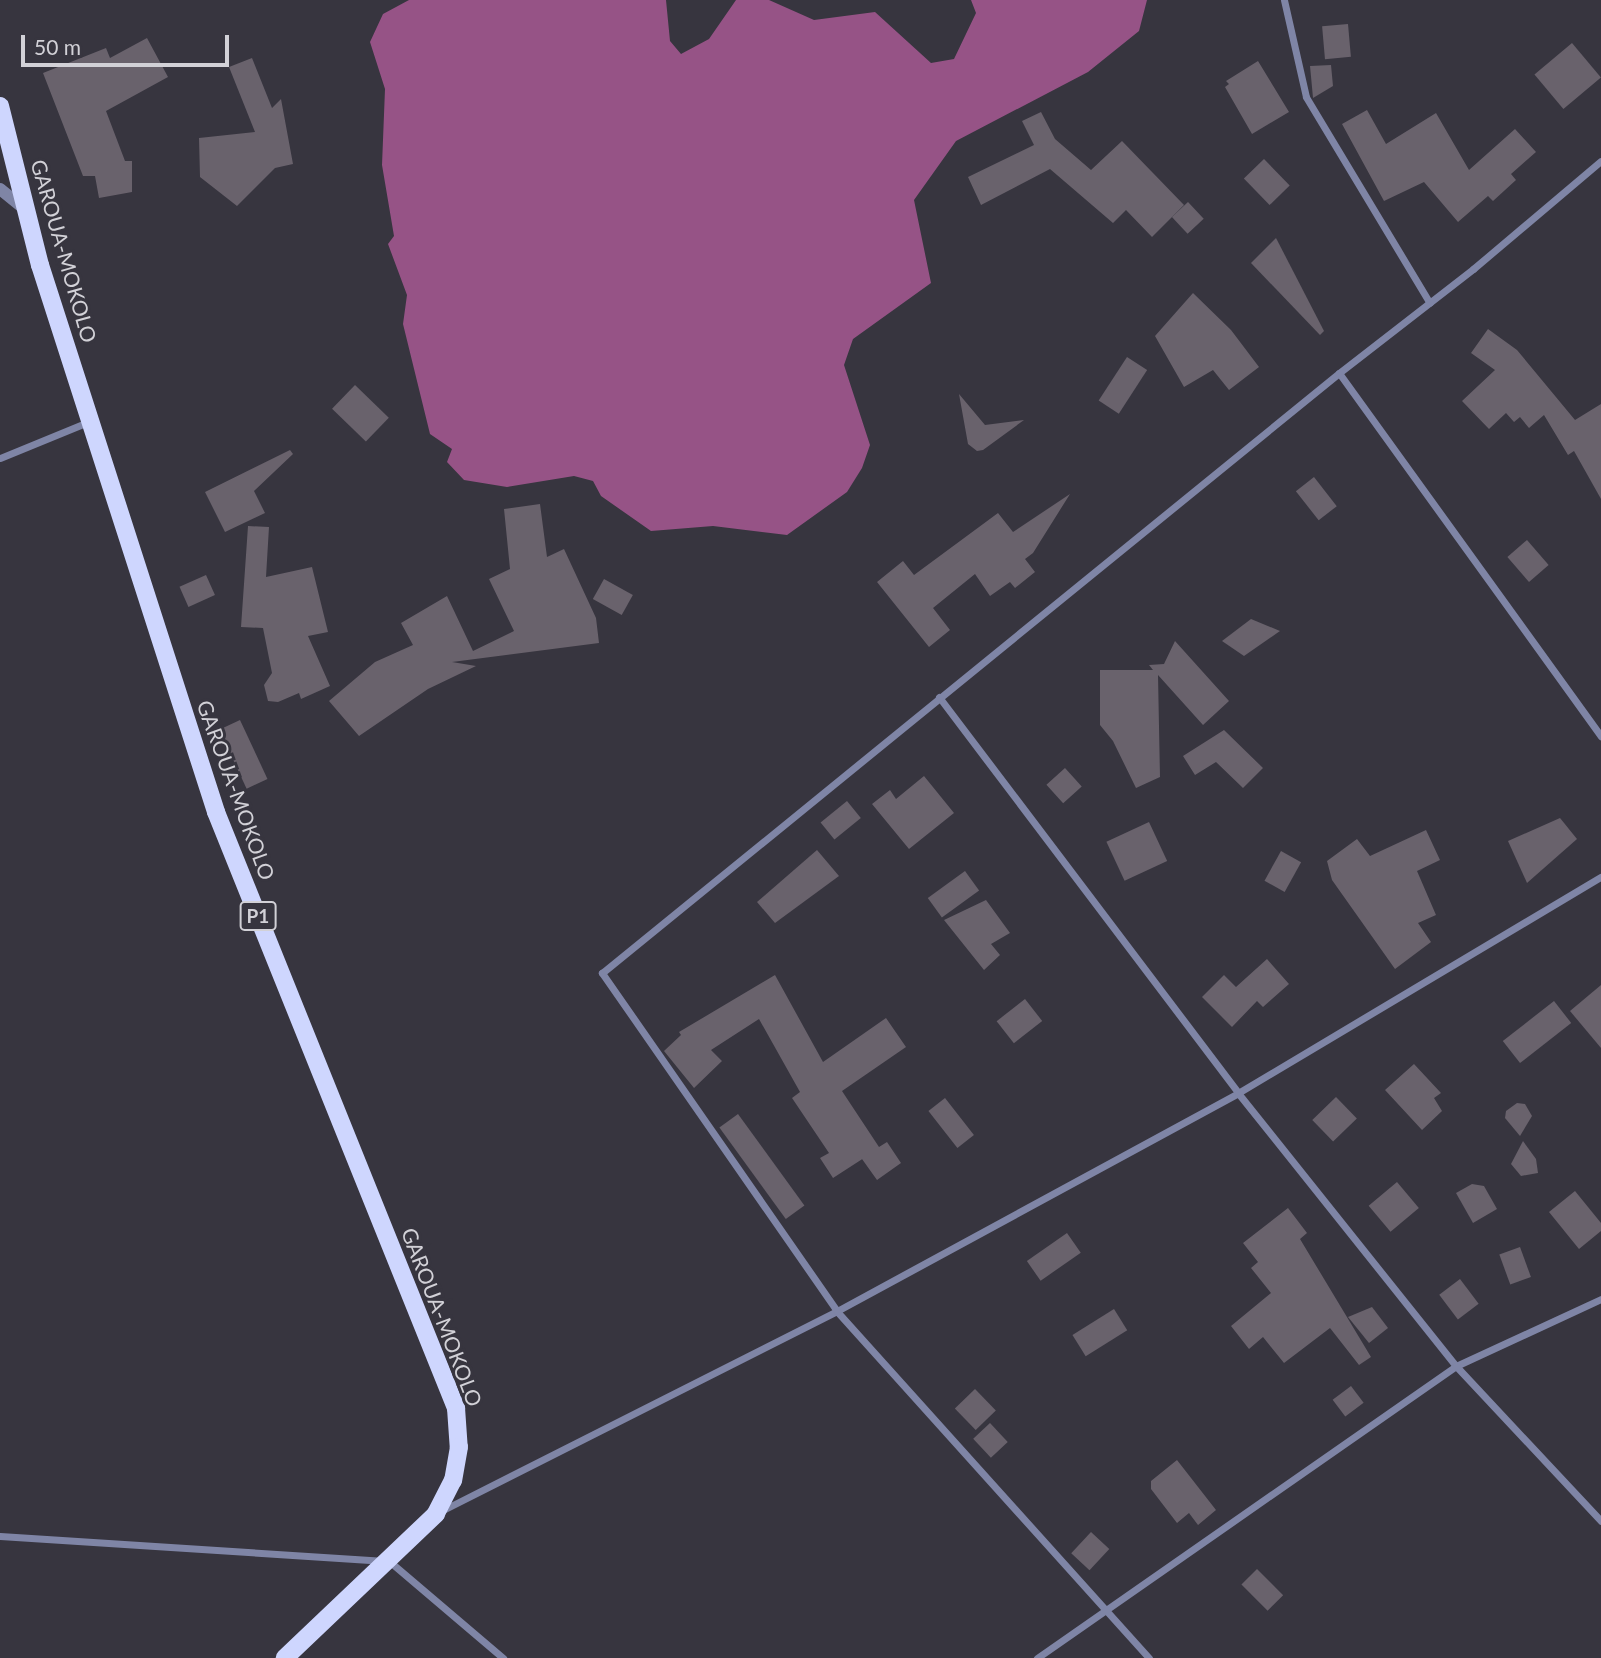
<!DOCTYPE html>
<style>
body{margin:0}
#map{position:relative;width:1601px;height:1658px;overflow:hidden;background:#37353f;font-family:Lato,sans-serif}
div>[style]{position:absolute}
.forest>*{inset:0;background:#965386}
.building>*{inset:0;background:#69626c;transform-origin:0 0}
.minor>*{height:7px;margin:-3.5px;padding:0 3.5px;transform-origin:3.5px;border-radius:3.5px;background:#7f85a6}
.tertiary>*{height:12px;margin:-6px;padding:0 6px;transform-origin:6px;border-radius:6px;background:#7f85a6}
.primary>*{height:18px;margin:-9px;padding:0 9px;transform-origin:9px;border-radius:9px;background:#ced6fe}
span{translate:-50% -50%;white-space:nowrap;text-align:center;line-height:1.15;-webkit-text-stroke:6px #37353f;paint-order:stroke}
.shield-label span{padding:2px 5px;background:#37353f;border:2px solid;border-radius:5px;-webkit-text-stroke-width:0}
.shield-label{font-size:19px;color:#d2d1d7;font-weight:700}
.street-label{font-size:21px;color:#d2d1d7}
.scale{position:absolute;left:21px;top:35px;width:208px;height:32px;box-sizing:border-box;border:4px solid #d2d1d7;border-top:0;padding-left:9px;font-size:21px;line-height:24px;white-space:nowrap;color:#d2d1d7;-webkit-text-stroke:5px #37353f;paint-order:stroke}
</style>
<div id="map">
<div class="forest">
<div style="clip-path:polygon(409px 0,666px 0,670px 41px,681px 54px,709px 39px,736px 0,769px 0,814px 20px,875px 12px,931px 63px,954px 59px,976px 13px,971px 0,1147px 0,1139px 31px,1088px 72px,956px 141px,914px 200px,931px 283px,853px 339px,844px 365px,870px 445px,862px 468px,847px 492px,787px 535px,713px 526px,651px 531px,601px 496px,593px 481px,574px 476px,507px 487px,464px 480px,447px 462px,452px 449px,430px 434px,403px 324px,407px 295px,388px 244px,394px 236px,382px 165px,385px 89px,370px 42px,383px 14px)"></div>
</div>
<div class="building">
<div style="left:1348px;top:24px;width:33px;height:26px;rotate:85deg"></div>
<div style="clip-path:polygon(147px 38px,168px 77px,106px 111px,125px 161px,132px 161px,132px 192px,99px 198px,95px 176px,83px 176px,43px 73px,106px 48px,110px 58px)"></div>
<div style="left:1572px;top:43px;width:45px;height:49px;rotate:50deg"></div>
<div style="clip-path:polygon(252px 58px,272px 108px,281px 99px,293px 164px,275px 168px,237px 206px,200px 177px,199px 138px,255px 132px,229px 67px)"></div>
<div style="clip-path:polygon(1258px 61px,1289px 112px,1252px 134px,1225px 87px,1229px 84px,1226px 81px)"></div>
<div style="clip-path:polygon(1331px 65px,1333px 86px,1313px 98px,1310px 66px)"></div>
<div style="clip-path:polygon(1367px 110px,1386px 144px,1436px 113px,1469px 170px,1515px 129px,1536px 152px,1511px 174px,1516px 180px,1493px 201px,1488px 196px,1458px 222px,1424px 182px,1384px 201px,1342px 124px)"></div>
<div style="clip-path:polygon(1041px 112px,1055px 139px,1091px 170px,1122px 141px,1184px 205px,1152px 237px,1126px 210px,1113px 223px,1050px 169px,981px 205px,968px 177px,1034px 145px,1022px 121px)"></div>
<div style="left:1264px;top:159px;width:37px;height:28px;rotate:46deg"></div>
<div style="left:1188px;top:202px;width:23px;height:22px;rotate:47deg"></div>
<div style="clip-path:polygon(1276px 238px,1324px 331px,1320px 335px,1251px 263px)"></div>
<div style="clip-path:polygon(1193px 293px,1231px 330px,1259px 367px,1229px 390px,1213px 370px,1184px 387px,1155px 336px)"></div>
<div style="clip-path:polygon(1488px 329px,1517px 350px,1575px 420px,1601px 404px,1601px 499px,1574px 451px,1568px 455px,1544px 415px,1529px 428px,1520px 417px,1514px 422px,1506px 413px,1489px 429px,1462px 401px,1495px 370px,1471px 353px)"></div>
<div style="left:1127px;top:357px;width:24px;height:52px;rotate:33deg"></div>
<div style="left:355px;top:385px;width:47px;height:33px;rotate:44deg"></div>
<div style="clip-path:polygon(959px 394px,985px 425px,1024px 420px,983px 450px,977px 451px,968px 444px)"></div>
<div style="clip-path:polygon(290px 450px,293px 454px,254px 491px,265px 513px,225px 532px,205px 492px)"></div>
<div style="left:1314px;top:477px;width:37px;height:23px;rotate:52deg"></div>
<div style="clip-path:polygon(1070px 494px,1033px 553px,1025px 559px,1035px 572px,1015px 588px,1010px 582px,990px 596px,975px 574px,933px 608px,950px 630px,929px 647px,877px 582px,903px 561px,914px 575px,998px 513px,1013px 532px)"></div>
<div style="clip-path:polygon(540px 504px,547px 557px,564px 549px,596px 618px,599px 643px,452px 662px,476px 666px,428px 689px,359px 736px,329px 701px,375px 662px,413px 645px,401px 623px,447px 596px,473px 651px,514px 631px,489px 579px,510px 569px,504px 509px)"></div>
<div style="clip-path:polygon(248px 526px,269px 527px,266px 577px,312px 567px,328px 632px,308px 636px,330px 686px,301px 699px,299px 693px,278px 702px,268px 701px,264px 685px,272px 673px,263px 628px,241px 627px)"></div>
<div style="left:1527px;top:540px;width:33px;height:26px;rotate:49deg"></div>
<div style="left:206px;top:575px;width:22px;height:29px;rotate:66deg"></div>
<div style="left:604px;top:579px;width:33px;height:23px;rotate:29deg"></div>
<div style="clip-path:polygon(1251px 619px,1280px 631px,1244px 656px,1222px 641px)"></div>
<div style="clip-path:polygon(1175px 641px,1229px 701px,1203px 725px,1158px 675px,1160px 777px,1136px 788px,1113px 741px,1100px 725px,1100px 670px,1153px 670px,1149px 665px,1164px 664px)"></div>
<div style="left:240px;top:720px;width:65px;height:23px;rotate:65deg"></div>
<div style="clip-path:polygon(1224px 730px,1263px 768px,1243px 788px,1216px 762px,1195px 775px,1183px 756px)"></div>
<div style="left:1065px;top:768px;width:25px;height:25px;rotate:48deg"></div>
<div style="clip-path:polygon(924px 776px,954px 813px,909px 849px,872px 804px,890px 790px,896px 799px)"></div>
<div style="left:847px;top:801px;width:22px;height:34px;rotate:51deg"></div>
<div style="clip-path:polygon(1560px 818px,1577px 839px,1527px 883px,1508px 841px)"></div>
<div style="left:1149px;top:822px;width:43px;height:47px;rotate:65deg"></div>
<div style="clip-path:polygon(1426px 830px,1440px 860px,1417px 871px,1436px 915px,1418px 923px,1431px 942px,1395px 969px,1332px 880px,1327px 861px,1357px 839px,1370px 856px)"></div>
<div style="clip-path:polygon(817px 850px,839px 876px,775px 923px,757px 902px)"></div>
<div style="left:1281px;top:851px;width:23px;height:34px;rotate:29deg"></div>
<div style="left:965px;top:871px;width:24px;height:46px;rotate:54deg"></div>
<div style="clip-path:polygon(986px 900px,1010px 933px,991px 944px,1000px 955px,984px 970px,944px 920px)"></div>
<div style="clip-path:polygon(1267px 959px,1289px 984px,1263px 1007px,1257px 1001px,1232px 1027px,1202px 997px,1224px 975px,1236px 987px)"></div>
<div style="clip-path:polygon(775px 975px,823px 1062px,886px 1018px,906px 1047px,842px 1091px,879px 1147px,887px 1142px,901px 1163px,877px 1180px,862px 1159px,867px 1156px,833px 1178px,820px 1158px,829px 1153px,792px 1098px,800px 1092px,759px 1019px,711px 1050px,722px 1061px,694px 1088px,664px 1051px,681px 1035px,679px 1032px)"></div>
<div style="clip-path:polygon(1601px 985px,1601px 1048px,1570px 1011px)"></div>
<div style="left:1025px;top:999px;width:28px;height:36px;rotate:52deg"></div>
<div style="left:1554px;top:1001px;width:28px;height:65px;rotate:52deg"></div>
<div style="clip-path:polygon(1414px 1064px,1441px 1093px,1434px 1098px,1442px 1111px,1422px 1130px,1385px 1090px)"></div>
<div style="left:1336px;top:1097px;width:30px;height:33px;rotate:46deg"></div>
<div style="left:945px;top:1098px;width:47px;height:21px;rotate:52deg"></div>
<div style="clip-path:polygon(1517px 1103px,1525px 1104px,1532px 1116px,1520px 1136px,1505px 1118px,1506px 1111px)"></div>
<div style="left:738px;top:1114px;width:113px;height:23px;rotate:54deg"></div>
<div style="clip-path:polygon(1523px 1141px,1536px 1159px,1538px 1173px,1521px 1176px,1511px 1164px)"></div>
<div style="left:1397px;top:1182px;width:34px;height:37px;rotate:50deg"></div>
<div style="clip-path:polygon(1472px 1184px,1484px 1186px,1497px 1209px,1473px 1223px,1456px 1193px)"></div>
<div style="clip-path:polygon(1575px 1191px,1601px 1223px,1601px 1231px,1579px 1249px,1549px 1212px)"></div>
<div style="clip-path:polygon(1288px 1208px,1307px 1233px,1300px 1239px,1371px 1357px,1359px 1365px,1330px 1328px,1284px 1363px,1263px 1337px,1249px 1349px,1231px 1326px,1271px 1293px,1251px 1268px,1258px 1262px,1243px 1243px)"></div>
<div style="left:1067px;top:1233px;width:24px;height:49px;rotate:55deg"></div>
<div style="left:1520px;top:1247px;width:32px;height:22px;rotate:70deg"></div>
<div style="left:1460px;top:1279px;width:31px;height:26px;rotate:53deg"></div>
<div style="clip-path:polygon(1372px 1307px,1388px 1328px,1369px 1343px,1348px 1317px)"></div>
<div style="left:1114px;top:1309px;width:25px;height:49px;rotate:58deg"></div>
<div style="left:1351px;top:1386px;width:21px;height:23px;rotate:53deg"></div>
<div style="left:975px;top:1389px;width:30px;height:28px;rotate:46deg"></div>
<div style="left:990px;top:1423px;width:26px;height:23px;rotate:47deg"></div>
<div style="clip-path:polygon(1177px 1460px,1216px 1510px,1198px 1525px,1189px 1513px,1177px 1523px,1151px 1489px,1151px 1481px)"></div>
<div style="left:1091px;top:1532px;width:25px;height:29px;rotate:43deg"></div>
<div style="left:1257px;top:1569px;width:37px;height:22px;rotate:45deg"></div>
</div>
<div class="minor">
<div style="left:1284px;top:0;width:99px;rotate:77.2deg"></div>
<div style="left:1306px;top:97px;width:240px;rotate:59deg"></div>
<div style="left:1339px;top:373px;width:448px;rotate:54.2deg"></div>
<div style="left:0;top:458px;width:97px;rotate:-22.3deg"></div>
<div style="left:939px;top:697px;width:496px;rotate:52.9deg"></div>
<div style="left:1238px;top:1093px;width:349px;rotate:51.4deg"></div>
<div style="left:1456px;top:1366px;width:212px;rotate:46.9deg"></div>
<div style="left:441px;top:1511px;width:444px;rotate:-26.8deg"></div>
<div style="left:837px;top:1311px;width:456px;rotate:-28.5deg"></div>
<div style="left:1238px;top:1093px;width:422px;rotate:-30.8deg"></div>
<div style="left:0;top:1536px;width:390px;rotate:3.7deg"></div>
<div style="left:389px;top:1561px;width:150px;rotate:40.4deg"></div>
<div style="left:1037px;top:1658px;width:511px;rotate:-34.87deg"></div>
<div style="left:1456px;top:1366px;width:160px;rotate:-24.8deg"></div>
<div style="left:1149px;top:1658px;width:467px;rotate:-132deg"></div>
<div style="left:837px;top:1311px;width:412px;rotate:-124.8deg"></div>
<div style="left:602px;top:973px;width:950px;rotate:-39.15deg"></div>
<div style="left:1339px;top:373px;width:170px;rotate:-37.8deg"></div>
<div style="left:1473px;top:269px;width:167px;rotate:-40.2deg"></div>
</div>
<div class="tertiary">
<div style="left:0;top:189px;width:33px;rotate:39deg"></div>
</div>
<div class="primary">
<div style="left:0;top:106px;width:164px;rotate:75.9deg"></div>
<div style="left:40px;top:265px;width:575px;rotate:72.16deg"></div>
<div style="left:216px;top:812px;width:643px;rotate:68.07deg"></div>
<div style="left:456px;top:1408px;width:39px;rotate:86deg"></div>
<div style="left:459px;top:1447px;width:34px;rotate:100deg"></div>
<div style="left:453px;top:1480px;width:38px;rotate:117deg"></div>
<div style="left:436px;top:1514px;width:209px;rotate:136.4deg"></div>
</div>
<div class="shield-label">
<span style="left:258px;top:916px">P1</span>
</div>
<div class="street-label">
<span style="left:64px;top:251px;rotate:74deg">GAROUA-MOKOLO</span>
<span style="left:236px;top:790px;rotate:70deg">GAROUA-MOKOLO</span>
<span style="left:442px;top:1317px;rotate:69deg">GAROUA-MOKOLO</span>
</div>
<div class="scale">50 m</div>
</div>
